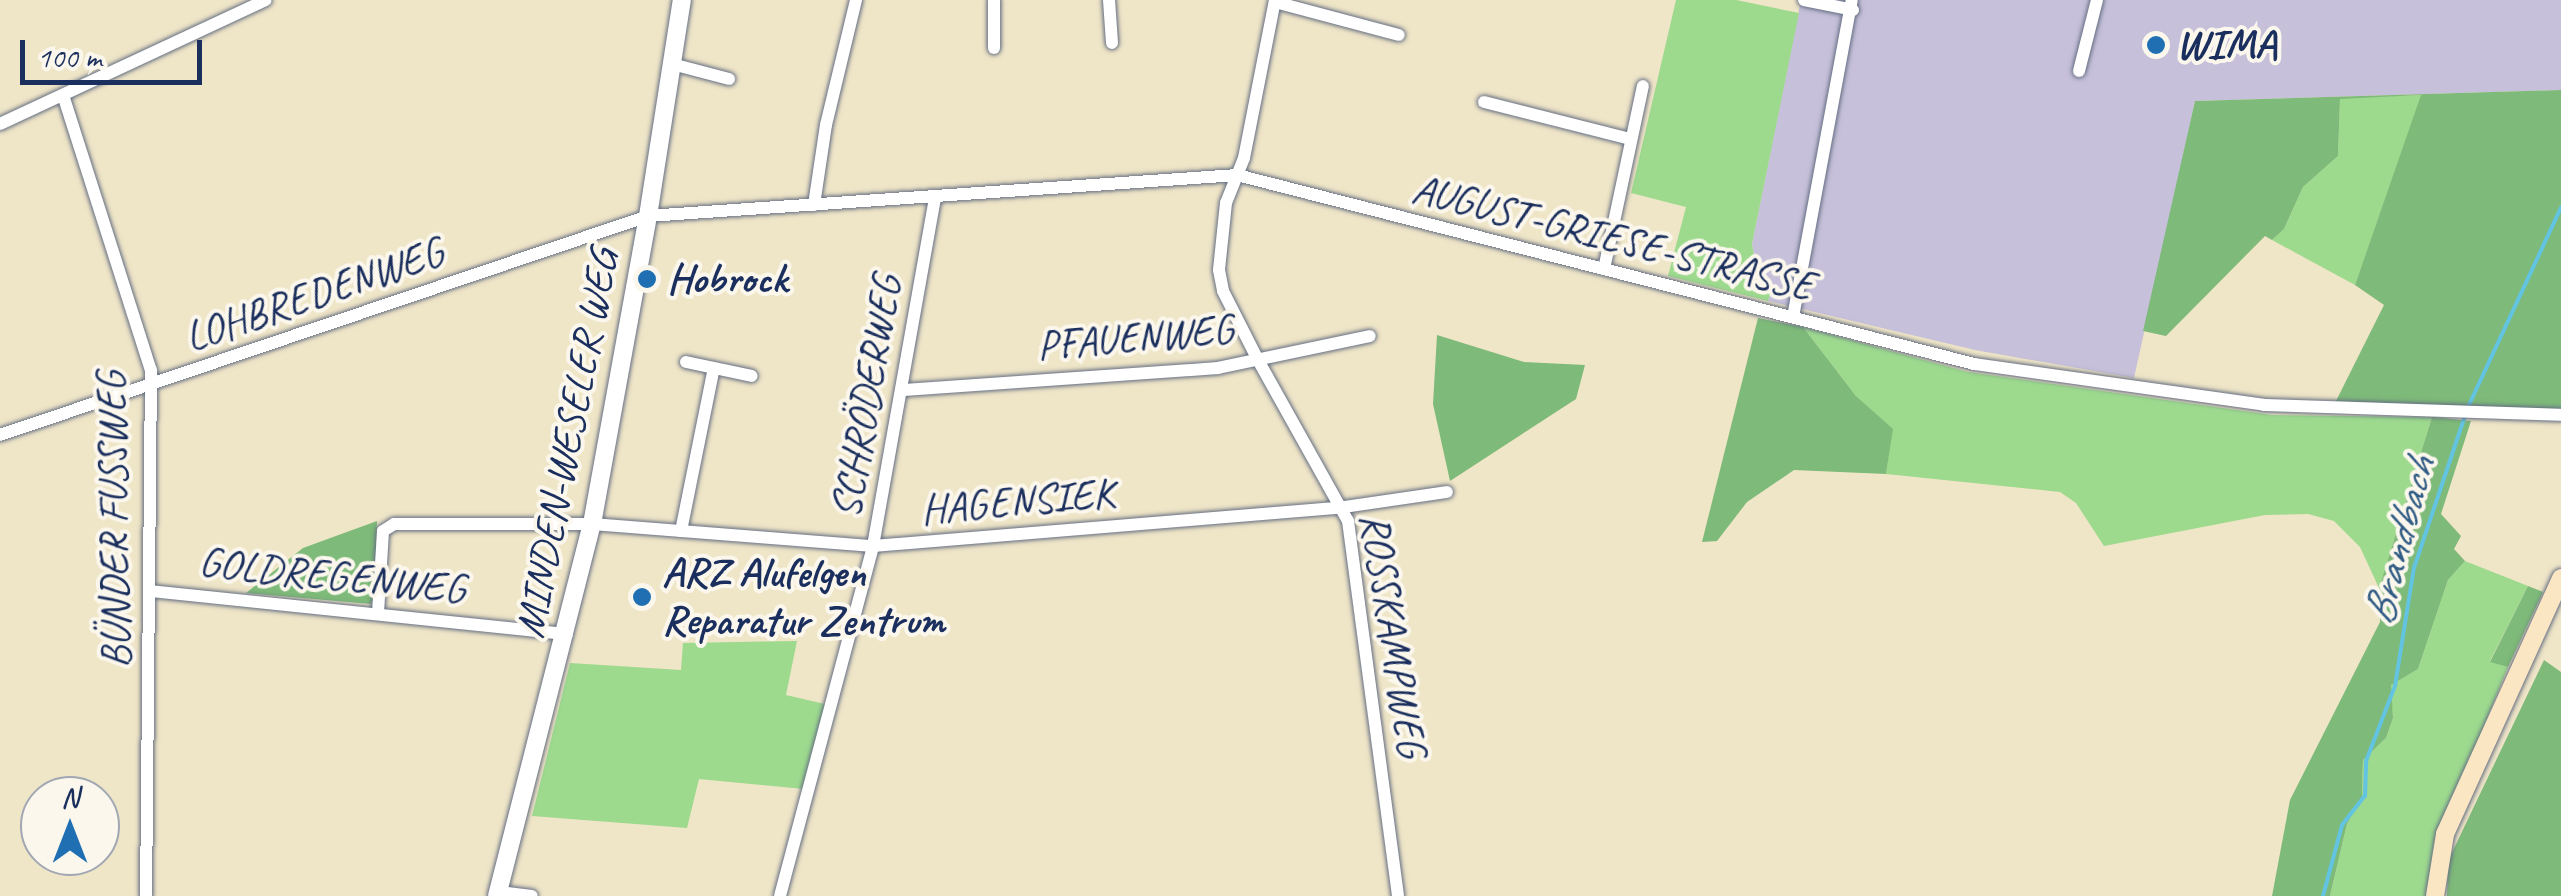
<!DOCTYPE html>
<meta charset="utf-8">
<style>
body{margin:0}
#map{position:relative;width:2561px;height:896px;overflow:hidden;background:#efe5c7;font-family:Caveat,sans-serif}
div>[style]{position:absolute}
.industrial>*{inset:0;background:#c6c0da}
.green>*{inset:0;background:#9dda8e}
.forest>*{inset:0;background:#7eba79}
.stream>*{height:4px;margin:-2px;padding:0 2px;transform-origin:2px;border-radius:2px;background:#63c4e1}
.roads{filter:drop-shadow(0 0 2px #656f83) drop-shadow(0 0 2px #656f83)}
.minor>*{height:12px;margin:-6px;padding:0 6px;transform-origin:6px;border-radius:6px;background:#fff}
.tertiary>*{height:18px;margin:-9px;padding:0 9px;transform-origin:9px;border-radius:9px;background:#fff}
.secondary>*{height:18px;margin:-9px;padding:0 9px;transform-origin:9px;border-radius:9px;background:#fbe6c4}
.dots>*{width:28px;height:28px;translate:-50% -50%;box-sizing:border-box;border:5px solid #fbf7ec;border-radius:50%}
span{translate:-50% -50%;white-space:nowrap;text-align:center;line-height:1.15;-webkit-text-stroke:8px #fbf7ec;paint-order:stroke}
.poi-label{font-size:42px;color:#1b2f5e;font-weight:700}
.left{translate:0 -50%;text-align:left}
.street-label{font-size:42px;color:#1b2f5e}
.water-label{font-size:45px;color:#315c85;font-style:italic}
.north{position:absolute;left:20px;top:776px;width:100px;height:100px;box-sizing:border-box;background:#fbf7ec;border:2px solid #a1a7b3;border-radius:50%;rotate:0deg;font-size:28px;font-weight:700;line-height:40px;text-align:center;color:#1b2f5e}
.north::after{content:'';display:block;margin:auto;width:35px;height:45px;background:#1f6fb2;clip-path:polygon(50% 0,100% 100%,50% 72%,0 100%)}
.scale{position:absolute;left:20px;top:40px;width:182px;height:45px;box-sizing:border-box;border:5px solid #1b2f5e;border-top:0;padding-left:12px;font-size:30px;line-height:35px;white-space:nowrap;color:#1b2f5e;-webkit-text-stroke:8px #fbf7ec;paint-order:stroke}
</style>
<div id="map">
<div class="industrial">
<div style="clip-path:polygon(1801px 0,2561px 0,2561px 90px,2195px 101px,2134px 378px,1975px 350px,1768px 301px,1770px 294px,1758px 277px,1752px 244px)"></div>
</div>
<div class="green">
<div style="clip-path:polygon(1676px 0,1736px 0,1799px 13px,1752px 244px,1758px 277px,1770px 294px,1768px 301px,1668px 276px,1686px 207px,1631px 193px)"></div>
<div style="clip-path:polygon(2422px 95px,2355px 285px,2272px 240px,2284px 229px,2303px 187px,2338px 156px,2340px 98px)"></div>
<div style="clip-path:polygon(1803px 327px,1968px 372px,2272px 415px,2432px 417px,2379px 588px,2360px 547px,2334px 521px,2308px 514px,2265px 515px,2104px 546px,2076px 503px,2060px 492px,1886px 474px,1892px 429px,1856px 396px)"></div>
<div style="clip-path:polygon(2465px 561px,2528px 586px,2490px 661px,2508px 667px,2434px 849px,2429px 896px,2330px 896px,2347px 824px,2362px 797px,2363px 760px,2386px 738px,2393px 718px,2390px 685px,2418px 669px,2448px 580px)"></div>
<div style="clip-path:polygon(797px 641px,786px 695px,829px 705px,804px 789px,699px 779px,687px 828px,532px 816px,570px 663px,681px 670px,683px 643px)"></div>
</div>
<div class="forest">
<div style="clip-path:polygon(2561px 90px,2561px 410px,2336px 401px,2384px 305px,2355px 285px,2421px 95px,2340px 99px,2338px 156px,2303px 187px,2284px 229px,2272px 240px,2265px 236px,2166px 336px,2143px 331px,2195px 101px)"></div>
<div style="clip-path:polygon(1758px 318px,1803px 327px,1856px 396px,1893px 429px,1886px 474px,1794px 470px,1747px 502px,1717px 541px,1702px 542px)"></div>
<div style="clip-path:polygon(1437px 335px,1524px 362px,1585px 365px,1576px 399px,1450px 481px,1433px 404px)"></div>
<div style="clip-path:polygon(2432px 417px,2471px 421px,2441px 514px,2461px 536px,2454px 549px,2465px 561px,2448px 580px,2418px 669px,2391px 685px,2393px 718px,2386px 738px,2363px 760px,2362px 797px,2347px 824px,2330px 896px,2272px 896px,2290px 800px,2380px 622px,2379px 588px)"></div>
<div style="clip-path:polygon(377px 521px,375px 596px,371px 604px,246px 593px,303px 548px)"></div>
<div style="clip-path:polygon(2528px 586px,2543px 592px,2508px 667px,2490px 662px)"></div>
<div style="clip-path:polygon(2544px 660px,2561px 672px,2561px 896px,2447px 896px,2448px 861px)"></div>
</div>
<div class="stream">
<div style="left:2468px;top:407px;width:220px;rotate:-65deg"></div>
<div style="left:2323px;top:896px;width:73px;rotate:-75deg"></div>
<div style="left:2342px;top:825px;width:37px;rotate:-52deg"></div>
<div style="left:2365px;top:796px;width:35px;rotate:-88deg"></div>
<div style="left:2366px;top:761px;width:80px;rotate:-68.9deg"></div>
<div style="left:2395px;top:686px;width:120px;rotate:-80.9deg"></div>
<div style="left:2414px;top:568px;width:160px;rotate:-71.5deg"></div>
</div>
<div class="roads">
<div class="minor">
<div style="left:1109px;top:0;width:43px;rotate:86deg"></div>
<div style="left:1275px;top:0;width:161px;rotate:101.1deg"></div>
<div style="left:1244px;top:158px;width:48px;rotate:111.8deg"></div>
<div style="left:1226px;top:203px;width:67px;rotate:96deg"></div>
<div style="left:1219px;top:270px;width:21px;rotate:79deg"></div>
<div style="left:1223px;top:291px;width:77px;rotate:63.1deg"></div>
<div style="left:1258px;top:360px;width:184px;rotate:60.8deg"></div>
<div style="left:1348px;top:521px;width:378px;rotate:82.4deg"></div>
<div style="left:1804px;top:0;width:50px;rotate:11.5deg"></div>
<div style="left:1275px;top:2px;width:128px;rotate:14.9deg"></div>
<div style="left:994px;top:48px;width:48px;rotate:-90deg"></div>
<div style="left:672px;top:64px;width:59px;rotate:14.7deg"></div>
<div style="left:2079px;top:71px;width:73px;rotate:-75.8deg"></div>
<div style="left:63px;top:95px;width:289px;rotate:72.3deg"></div>
<div style="left:151px;top:370px;width:526px;rotate:90.54deg"></div>
<div style="left:1484px;top:102px;width:151px;rotate:14.2deg"></div>
<div style="left:0;top:124px;width:293px;rotate:-25deg"></div>
<div style="left:814px;top:205px;width:81px;rotate:-81.5deg"></div>
<div style="left:826px;top:125px;width:129px;rotate:-76.5deg"></div>
<div style="left:1604px;top:269px;width:187px;rotate:-78deg"></div>
<div style="left:1793px;top:317px;width:322px;rotate:-79.5deg"></div>
<div style="left:686px;top:362px;width:67px;rotate:12deg"></div>
<div style="left:904px;top:390px;width:315px;rotate:-4deg"></div>
<div style="left:1218px;top:368px;width:155px;rotate:-11.9deg"></div>
<div style="left:0;top:435px;width:684px;rotate:-18.67deg"></div>
<div style="left:648px;top:216px;width:590px;rotate:-3.98deg"></div>
<div style="left:1237px;top:175px;width:761px;rotate:14.38deg"></div>
<div style="left:1974px;top:364px;width:293px;rotate:8deg"></div>
<div style="left:2264px;top:405px;width:297px;rotate:1.9deg"></div>
<div style="left:681px;top:531px;width:166px;rotate:-78.6deg"></div>
<div style="left:150px;top:591px;width:419px;rotate:5.9deg"></div>
<div style="left:378px;top:613px;width:82px;rotate:-86.5deg"></div>
<div style="left:383px;top:531px;width:13px;rotate:-32deg"></div>
<div style="left:394px;top:524px;width:198px"></div>
<div style="left:592px;top:524px;width:282px;rotate:4.5deg"></div>
<div style="left:873px;top:546px;width:473px;rotate:-4.7deg"></div>
<div style="left:1344px;top:507px;width:104px;rotate:-8.3deg"></div>
<div style="left:499px;top:892px;width:33px;rotate:7deg"></div>
<div style="left:780px;top:896px;width:362px;rotate:-75.1deg"></div>
<div style="left:873px;top:546px;width:354px;rotate:-79.9deg"></div>
</div>
<div class="tertiary">
<div style="left:497px;top:896px;width:384px;rotate:-75.7deg"></div>
<div style="left:592px;top:524px;width:313px;rotate:-79.7deg"></div>
<div style="left:648px;top:216px;width:219px;rotate:-81.1deg"></div>
</div>
<div class="secondary">
<div style="left:2435px;top:896px;width:63px;rotate:-80.8deg"></div>
<div style="left:2445px;top:834px;width:281px;rotate:-65.6deg"></div>
</div>
</div>
<div class="dots">
<div style="left:2156px;top:45px;background:#1f6fb2"></div>
<div style="left:647px;top:279px;background:#1f6fb2"></div>
<div style="left:642px;top:597px;background:#1f6fb2"></div>
</div>
<div class="poi-label">
<span class="left" style="left:2176px;top:45px">WIMA</span>
<span class="left" style="left:667px;top:279px">Hobrock</span>
<span class="left" style="left:662px;top:597px">ARZ Alufelgen<br>Reparatur Zentrum</span>
</div>
<div class="street-label">
<span style="left:1613px;top:238px;rotate:14deg">AUGUST-GRIESE-STRASSE</span>
<span style="left:314px;top:295px;rotate:-19deg">LOHBREDENWEG</span>
<span style="left:1135px;top:338px;rotate:-5deg">PFAUENWEG</span>
<span style="left:867px;top:397px;rotate:-80deg">SCHRÖDERWEG</span>
<span style="left:567px;top:444px;rotate:-79deg">MINDEN-WESELER WEG</span>
<span style="left:1017px;top:502px;rotate:-5deg">HAGENSIEK</span>
<span style="left:114px;top:520px;rotate:-91deg">BÜNDER FUSSWEG</span>
<span style="left:332px;top:576px;rotate:6deg">GOLDREGENWEG</span>
<span style="left:1393px;top:635px;rotate:81deg">ROSSKAMPWEG</span>
</div>
<div class="water-label">
<span style="left:2399px;top:541px;rotate:-75deg">Brandbach</span>
</div>
<div class="north">N</div>
<div class="scale">100 m</div>
</div>
